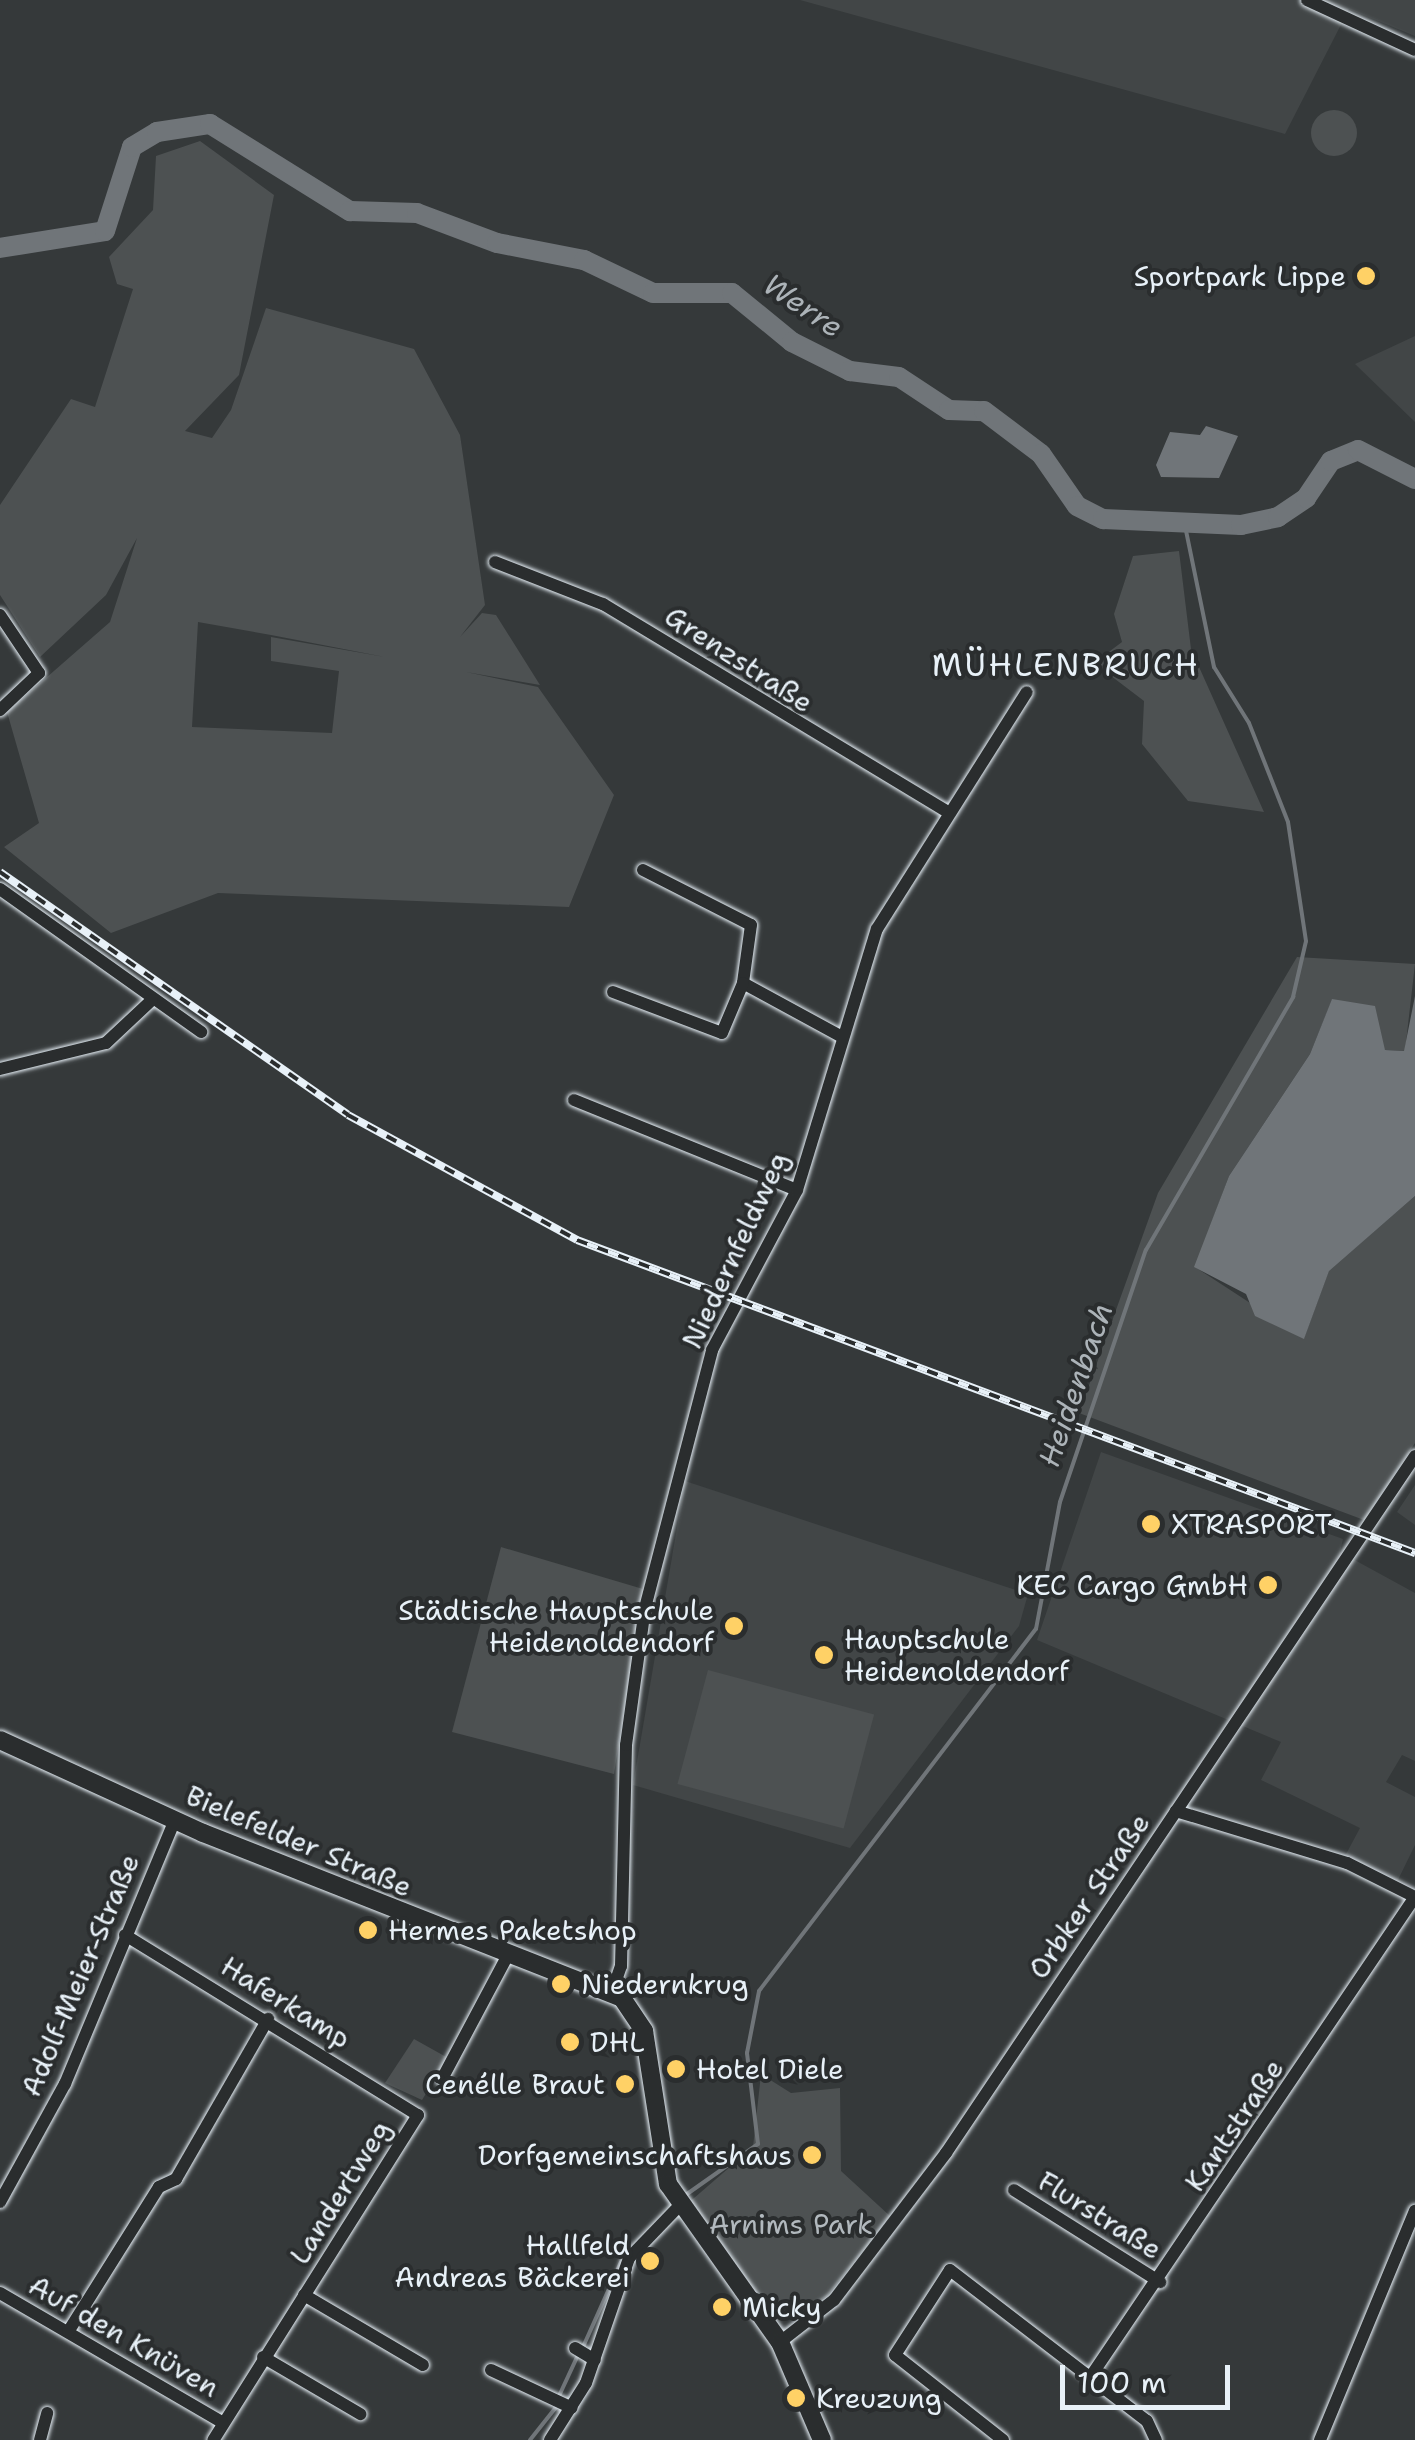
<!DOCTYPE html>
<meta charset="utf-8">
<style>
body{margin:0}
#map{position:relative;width:1415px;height:2440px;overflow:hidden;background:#35393a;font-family:"Shantell Sans",sans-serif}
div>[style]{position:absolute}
.built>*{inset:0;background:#424647}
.green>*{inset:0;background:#4d5152;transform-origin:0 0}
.round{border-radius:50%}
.water>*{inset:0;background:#707579}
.stream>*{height:4px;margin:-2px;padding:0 2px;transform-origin:2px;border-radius:2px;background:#707579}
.river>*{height:20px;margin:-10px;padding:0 10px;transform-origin:10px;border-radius:10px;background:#707579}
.roads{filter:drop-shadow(0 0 2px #e8f1f8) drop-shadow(0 0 2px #e8f1f8)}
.minor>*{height:12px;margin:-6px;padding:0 6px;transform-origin:6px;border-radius:6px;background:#2a2d2e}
.major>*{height:18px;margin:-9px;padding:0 9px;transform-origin:9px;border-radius:9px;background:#2a2d2e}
.rail>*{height:8px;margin-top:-4px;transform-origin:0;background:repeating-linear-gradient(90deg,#2a2d2e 0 11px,#e8f1f8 0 22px);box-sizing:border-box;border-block:2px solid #e8f1f8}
.dots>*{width:28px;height:28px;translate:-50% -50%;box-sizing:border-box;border:5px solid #2a2d2e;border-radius:50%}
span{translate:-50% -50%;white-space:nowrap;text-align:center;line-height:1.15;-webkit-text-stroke:8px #2a2d2e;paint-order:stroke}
.poi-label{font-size:28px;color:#e8f1f8}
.right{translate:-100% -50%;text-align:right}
.left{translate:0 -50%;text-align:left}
.street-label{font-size:28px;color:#e8f1f8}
.park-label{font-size:28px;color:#b2b9be}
.water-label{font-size:30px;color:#acb3b8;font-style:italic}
.quarter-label{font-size:32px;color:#e8f1f8;letter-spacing:2.5px}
.scale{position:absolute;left:1060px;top:2365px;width:170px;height:45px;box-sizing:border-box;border:5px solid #e8f1f8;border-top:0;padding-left:12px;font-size:30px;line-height:35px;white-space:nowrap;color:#e8f1f8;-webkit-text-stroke:8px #2a2d2e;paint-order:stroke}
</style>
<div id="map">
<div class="built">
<div style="clip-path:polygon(800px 0,1415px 0,1415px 36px,1349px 9px,1285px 134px)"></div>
<div style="clip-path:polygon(1415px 336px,1415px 422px,1355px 364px)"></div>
<div style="clip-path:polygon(1101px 1452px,1343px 1539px,1340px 1552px,1415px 1593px,1415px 1761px,1402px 1755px,1386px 1782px,1415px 1797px,1415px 1845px,1397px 1882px,1345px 1856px,1360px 1828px,1261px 1780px,1281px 1742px,1037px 1640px)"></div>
<div style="clip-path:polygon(685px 1481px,1028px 1594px,1019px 1626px,850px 1848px,633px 1785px)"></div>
<div style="clip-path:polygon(1415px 1485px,1415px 1525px,1397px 1512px)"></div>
</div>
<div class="green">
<div class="round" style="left:1311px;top:110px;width:46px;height:46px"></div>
<div style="clip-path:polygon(evenodd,200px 141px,274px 195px,239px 375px,185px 431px,212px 438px,231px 410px,266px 308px,414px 349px,460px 435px,485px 605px,460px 637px,482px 613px,496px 615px,540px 685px,466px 672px,538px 687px,614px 795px,569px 907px,218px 893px,111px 933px,4px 847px,39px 823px,7px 712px,110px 622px,137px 538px,106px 595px,40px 657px,0 595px,0 505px,71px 399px,95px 407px,133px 289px,117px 284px,109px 257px,153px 210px,156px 156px,200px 141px,198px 622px,271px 635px,385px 657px,271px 637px,271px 661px,339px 671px,332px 733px,192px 727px,198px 622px)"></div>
<div style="clip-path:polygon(1179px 551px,1191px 649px,1264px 812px,1188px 801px,1142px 744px,1144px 701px,1094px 663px,1122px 642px,1114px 614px,1133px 556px)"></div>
<div style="clip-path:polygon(1297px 957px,1415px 964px,1405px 1051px,1385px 1050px,1332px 1000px,1310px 1054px,1229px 1176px,1195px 1267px,1304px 1338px,1329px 1270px,1415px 1196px,1415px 1443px,1364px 1520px,1079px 1413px,1158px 1193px)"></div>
<div style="clip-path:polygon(501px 1547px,643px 1589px,614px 1774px,452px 1732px)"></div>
<div style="left:708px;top:1670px;width:172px;height:118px;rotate:15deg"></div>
<div style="clip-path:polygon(414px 2039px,448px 2058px,422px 2100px,385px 2083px)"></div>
<div style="clip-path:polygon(761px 2074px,791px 2093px,840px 2088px,841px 2171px,890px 2216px,827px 2296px,793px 2315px,761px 2303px,686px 2205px,753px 2147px)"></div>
</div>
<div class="water">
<div style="clip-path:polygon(1206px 426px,1238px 436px,1219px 478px,1161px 477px,1156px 465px,1170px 432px,1200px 435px)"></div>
<div style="clip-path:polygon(1415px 996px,1415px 1196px,1329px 1271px,1304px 1339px,1255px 1316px,1246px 1294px,1194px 1267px,1229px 1176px,1310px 1054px,1332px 999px,1375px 1006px,1385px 1050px,1404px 1051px)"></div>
</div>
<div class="stream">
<div style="left:687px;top:2194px;width:87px;rotate:-35.2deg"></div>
<div style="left:758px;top:2144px;width:92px;rotate:-96.9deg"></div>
<div style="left:747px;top:2053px;width:63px;rotate:-79deg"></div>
<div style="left:759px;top:1991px;width:456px;rotate:-52.6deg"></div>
<div style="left:1036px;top:1629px;width:129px;rotate:-79.3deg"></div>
<div style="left:1060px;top:1502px;width:266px;rotate:-71.2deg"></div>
<div style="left:1146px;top:1250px;width:293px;rotate:-59.8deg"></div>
<div style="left:1293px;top:997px;width:57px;rotate:-76.9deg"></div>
<div style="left:1306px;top:941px;width:120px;rotate:-98.6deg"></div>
<div style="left:1288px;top:822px;width:106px;rotate:-111.5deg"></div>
<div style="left:1249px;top:723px;width:66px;rotate:-122deg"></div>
<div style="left:1214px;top:667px;width:149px;rotate:-101.6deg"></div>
<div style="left:583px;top:2347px;width:93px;rotate:-65.9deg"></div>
<div style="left:559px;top:2396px;width:45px;rotate:-65.1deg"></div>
<div style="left:530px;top:2440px;width:43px;rotate:-51.5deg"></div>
</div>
<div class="river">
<div style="left:0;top:248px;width:106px;rotate:-9.2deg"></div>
<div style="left:105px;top:231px;width:88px;rotate:-72.2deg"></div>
<div style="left:132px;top:147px;width:29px;rotate:-31deg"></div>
<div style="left:157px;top:132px;width:54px;rotate:-8.6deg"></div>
<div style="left:210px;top:124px;width:165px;rotate:31.9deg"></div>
<div style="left:350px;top:211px;width:67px;rotate:1.7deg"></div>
<div style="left:417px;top:213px;width:85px;rotate:20.6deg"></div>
<div style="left:497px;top:243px;width:89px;rotate:11.1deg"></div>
<div style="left:584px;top:260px;width:76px;rotate:25.6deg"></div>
<div style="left:653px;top:293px;width:79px"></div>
<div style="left:732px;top:293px;width:77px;rotate:39.2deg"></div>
<div style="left:792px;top:342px;width:65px;rotate:26.6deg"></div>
<div style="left:850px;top:371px;width:49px;rotate:7deg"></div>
<div style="left:899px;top:377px;width:60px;rotate:33.4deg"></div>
<div style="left:949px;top:410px;width:35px;rotate:2deg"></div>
<div style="left:984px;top:411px;width:71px;rotate:37deg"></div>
<div style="left:1041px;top:454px;width:63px;rotate:55.3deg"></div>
<div style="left:1077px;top:506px;width:29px;rotate:27deg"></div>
<div style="left:1103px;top:519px;width:138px;rotate:2.5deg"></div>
<div style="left:1241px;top:525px;width:38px;rotate:-12deg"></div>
<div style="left:1278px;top:517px;width:34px;rotate:-34deg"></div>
<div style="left:1306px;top:498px;width:45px;rotate:-56deg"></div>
<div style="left:1331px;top:461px;width:29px;rotate:-22deg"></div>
<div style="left:1358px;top:450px;width:64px;rotate:27deg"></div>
</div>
<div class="roads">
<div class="minor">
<div style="left:1307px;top:0;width:119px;rotate:24.8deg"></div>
<div style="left:495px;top:562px;width:116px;rotate:21.3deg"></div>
<div style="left:603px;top:604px;width:403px;rotate:31.1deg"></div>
<div style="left:0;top:615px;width:70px;rotate:56.1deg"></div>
<div style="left:39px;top:673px;width:54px;rotate:136.5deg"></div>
<div style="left:643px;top:870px;width:121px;rotate:27deg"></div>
<div style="left:751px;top:925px;width:59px;rotate:97.9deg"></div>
<div style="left:743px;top:983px;width:113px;rotate:28.6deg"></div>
<div style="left:0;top:889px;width:247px;rotate:35.4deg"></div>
<div style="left:613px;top:992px;width:116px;rotate:20.6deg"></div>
<div style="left:722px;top:1033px;width:54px;rotate:-67.2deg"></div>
<div style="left:0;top:1069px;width:109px;rotate:-13.8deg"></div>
<div style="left:106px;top:1043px;width:63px;rotate:-43.1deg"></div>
<div style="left:574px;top:1100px;width:240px;rotate:22deg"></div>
<div style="left:125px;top:1935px;width:344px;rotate:31.6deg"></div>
<div style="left:418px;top:2115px;width:384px;rotate:122.2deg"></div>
<div style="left:612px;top:1992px;width:28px;rotate:-71deg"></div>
<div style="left:621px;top:1966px;width:221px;rotate:-88.7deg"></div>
<div style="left:626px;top:1745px;width:138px;rotate:-82.1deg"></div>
<div style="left:645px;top:1608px;width:267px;rotate:-75.4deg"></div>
<div style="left:712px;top:1350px;width:181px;rotate:-62deg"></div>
<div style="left:797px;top:1190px;width:273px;rotate:-73deg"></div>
<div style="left:877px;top:929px;width:280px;rotate:-57.7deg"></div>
<div style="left:442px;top:2079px;width:140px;rotate:-62deg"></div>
<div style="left:1014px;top:2190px;width:173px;rotate:32.2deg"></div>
<div style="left:0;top:2202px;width:135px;rotate:-61.2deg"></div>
<div style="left:65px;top:2084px;width:286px;rotate:-67.4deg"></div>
<div style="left:0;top:2293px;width:257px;rotate:30.2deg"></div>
<div style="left:304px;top:2295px;width:138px;rotate:30.5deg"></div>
<div style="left:68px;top:2332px;width:171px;rotate:-57.9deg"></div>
<div style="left:159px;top:2187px;width:19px;rotate:-25deg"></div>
<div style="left:176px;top:2179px;width:185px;rotate:-60.1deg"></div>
<div style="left:780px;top:2342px;width:68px;rotate:-37.9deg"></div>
<div style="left:834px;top:2300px;width:185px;rotate:-52.7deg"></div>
<div style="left:946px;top:2153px;width:840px;rotate:-56.06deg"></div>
<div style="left:575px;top:2348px;width:23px;rotate:31deg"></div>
<div style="left:263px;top:2357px;width:113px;rotate:30.4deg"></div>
<div style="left:491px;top:2370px;width:89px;rotate:25.1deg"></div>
<div style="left:1091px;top:2376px;width:578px;rotate:-55.93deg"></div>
<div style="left:1415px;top:1897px;width:76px;rotate:-153.4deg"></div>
<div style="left:1347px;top:1863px;width:179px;rotate:-163.1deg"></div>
<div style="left:40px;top:2440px;width:28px;rotate:-75deg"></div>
<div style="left:550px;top:2440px;width:67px;rotate:-57.7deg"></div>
<div style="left:586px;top:2383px;width:132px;rotate:-71deg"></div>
<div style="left:629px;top:2258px;width:72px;rotate:-46.1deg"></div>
<div style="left:1003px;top:2440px;width:137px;rotate:-141.8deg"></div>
<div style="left:895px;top:2355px;width:101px;rotate:-57.1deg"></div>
<div style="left:950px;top:2270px;width:248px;rotate:37.5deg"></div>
<div style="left:1147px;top:2421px;width:21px;rotate:65deg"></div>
<div style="left:1320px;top:2440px;width:248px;rotate:-67.5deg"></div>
</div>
<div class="major">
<div style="left:0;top:1740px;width:223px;rotate:24.6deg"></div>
<div style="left:203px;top:1833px;width:450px;rotate:21.5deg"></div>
<div style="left:622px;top:1998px;width:40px;rotate:56deg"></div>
<div style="left:644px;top:2031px;width:155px;rotate:81.1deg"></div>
<div style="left:668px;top:2184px;width:194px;rotate:54.7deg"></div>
<div style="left:780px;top:2342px;width:107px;rotate:66.8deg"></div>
</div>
</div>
<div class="rail">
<div style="left:0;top:872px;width:424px;rotate:34.9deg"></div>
<div style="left:348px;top:1115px;width:261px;rotate:28.6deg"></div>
<div style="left:577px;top:1240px;width:895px;rotate:20.48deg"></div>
</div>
<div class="dots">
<div style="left:1366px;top:276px;background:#ffd166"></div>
<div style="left:1151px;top:1524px;background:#ffd166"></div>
<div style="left:1268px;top:1585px;background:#ffd166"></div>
<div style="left:734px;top:1626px;background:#ffd166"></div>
<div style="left:824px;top:1655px;background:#ffd166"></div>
<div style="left:368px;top:1930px;background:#ffd166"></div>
<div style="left:561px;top:1984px;background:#ffd166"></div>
<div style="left:570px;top:2042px;background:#ffd166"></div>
<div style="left:676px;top:2069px;background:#ffd166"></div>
<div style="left:625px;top:2084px;background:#ffd166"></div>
<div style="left:812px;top:2155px;background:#ffd166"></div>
<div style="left:650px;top:2261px;background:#ffd166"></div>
<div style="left:722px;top:2307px;background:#ffd166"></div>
<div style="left:796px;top:2398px;background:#ffd166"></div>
</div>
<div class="poi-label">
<span class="right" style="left:1346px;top:276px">Sportpark Lippe</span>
<span class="left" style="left:1171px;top:1524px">XTRASPORT</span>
<span class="right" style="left:1248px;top:1585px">KEC Cargo GmbH</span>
<span class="right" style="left:714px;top:1626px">Städtische Hauptschule<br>Heidenoldendorf</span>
<span class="left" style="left:844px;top:1655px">Hauptschule<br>Heidenoldendorf</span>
<span class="left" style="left:388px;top:1930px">Hermes Paketshop</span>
<span class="left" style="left:581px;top:1984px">Niedernkrug</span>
<span class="left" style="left:590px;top:2042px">DHL</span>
<span class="left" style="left:696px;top:2069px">Hotel Diele</span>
<span class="right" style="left:605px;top:2084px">Cenélle Braut</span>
<span class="right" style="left:792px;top:2155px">Dorfgemeinschaftshaus</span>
<span class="right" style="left:630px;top:2261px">Hallfeld<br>Andreas Bäckerei</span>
<span class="left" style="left:742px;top:2307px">Micky</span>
<span class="left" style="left:816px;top:2398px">Kreuzung</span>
</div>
<div class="street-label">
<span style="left:739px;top:659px;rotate:33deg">Grenzstraße</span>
<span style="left:735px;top:1250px;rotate:-65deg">Niedernfeldweg</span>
<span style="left:299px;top:1841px;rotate:23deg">Bielefelder Straße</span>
<span style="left:1089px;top:1896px;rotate:-56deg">Orbker Straße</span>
<span style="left:80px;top:1975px;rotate:-67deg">Adolf-Meier-Straße</span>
<span style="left:286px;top:2002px;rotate:32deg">Haferkamp</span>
<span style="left:1234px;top:2125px;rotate:-56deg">Kantstraße</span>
<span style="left:340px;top:2192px;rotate:-58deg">Landertweg</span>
<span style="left:1100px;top:2215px;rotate:32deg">Flurstraße</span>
<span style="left:124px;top:2336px;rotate:30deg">Auf den Knüven</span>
</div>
<div class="park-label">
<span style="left:791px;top:2224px">Arnims Park</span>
</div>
<div class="water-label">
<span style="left:803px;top:306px;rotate:34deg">Werre</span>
<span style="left:1076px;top:1385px;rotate:-71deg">Heidenbach</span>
</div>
<div class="quarter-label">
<span style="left:1066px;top:665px">MÜHLENBRUCH</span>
</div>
<div class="scale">100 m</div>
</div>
